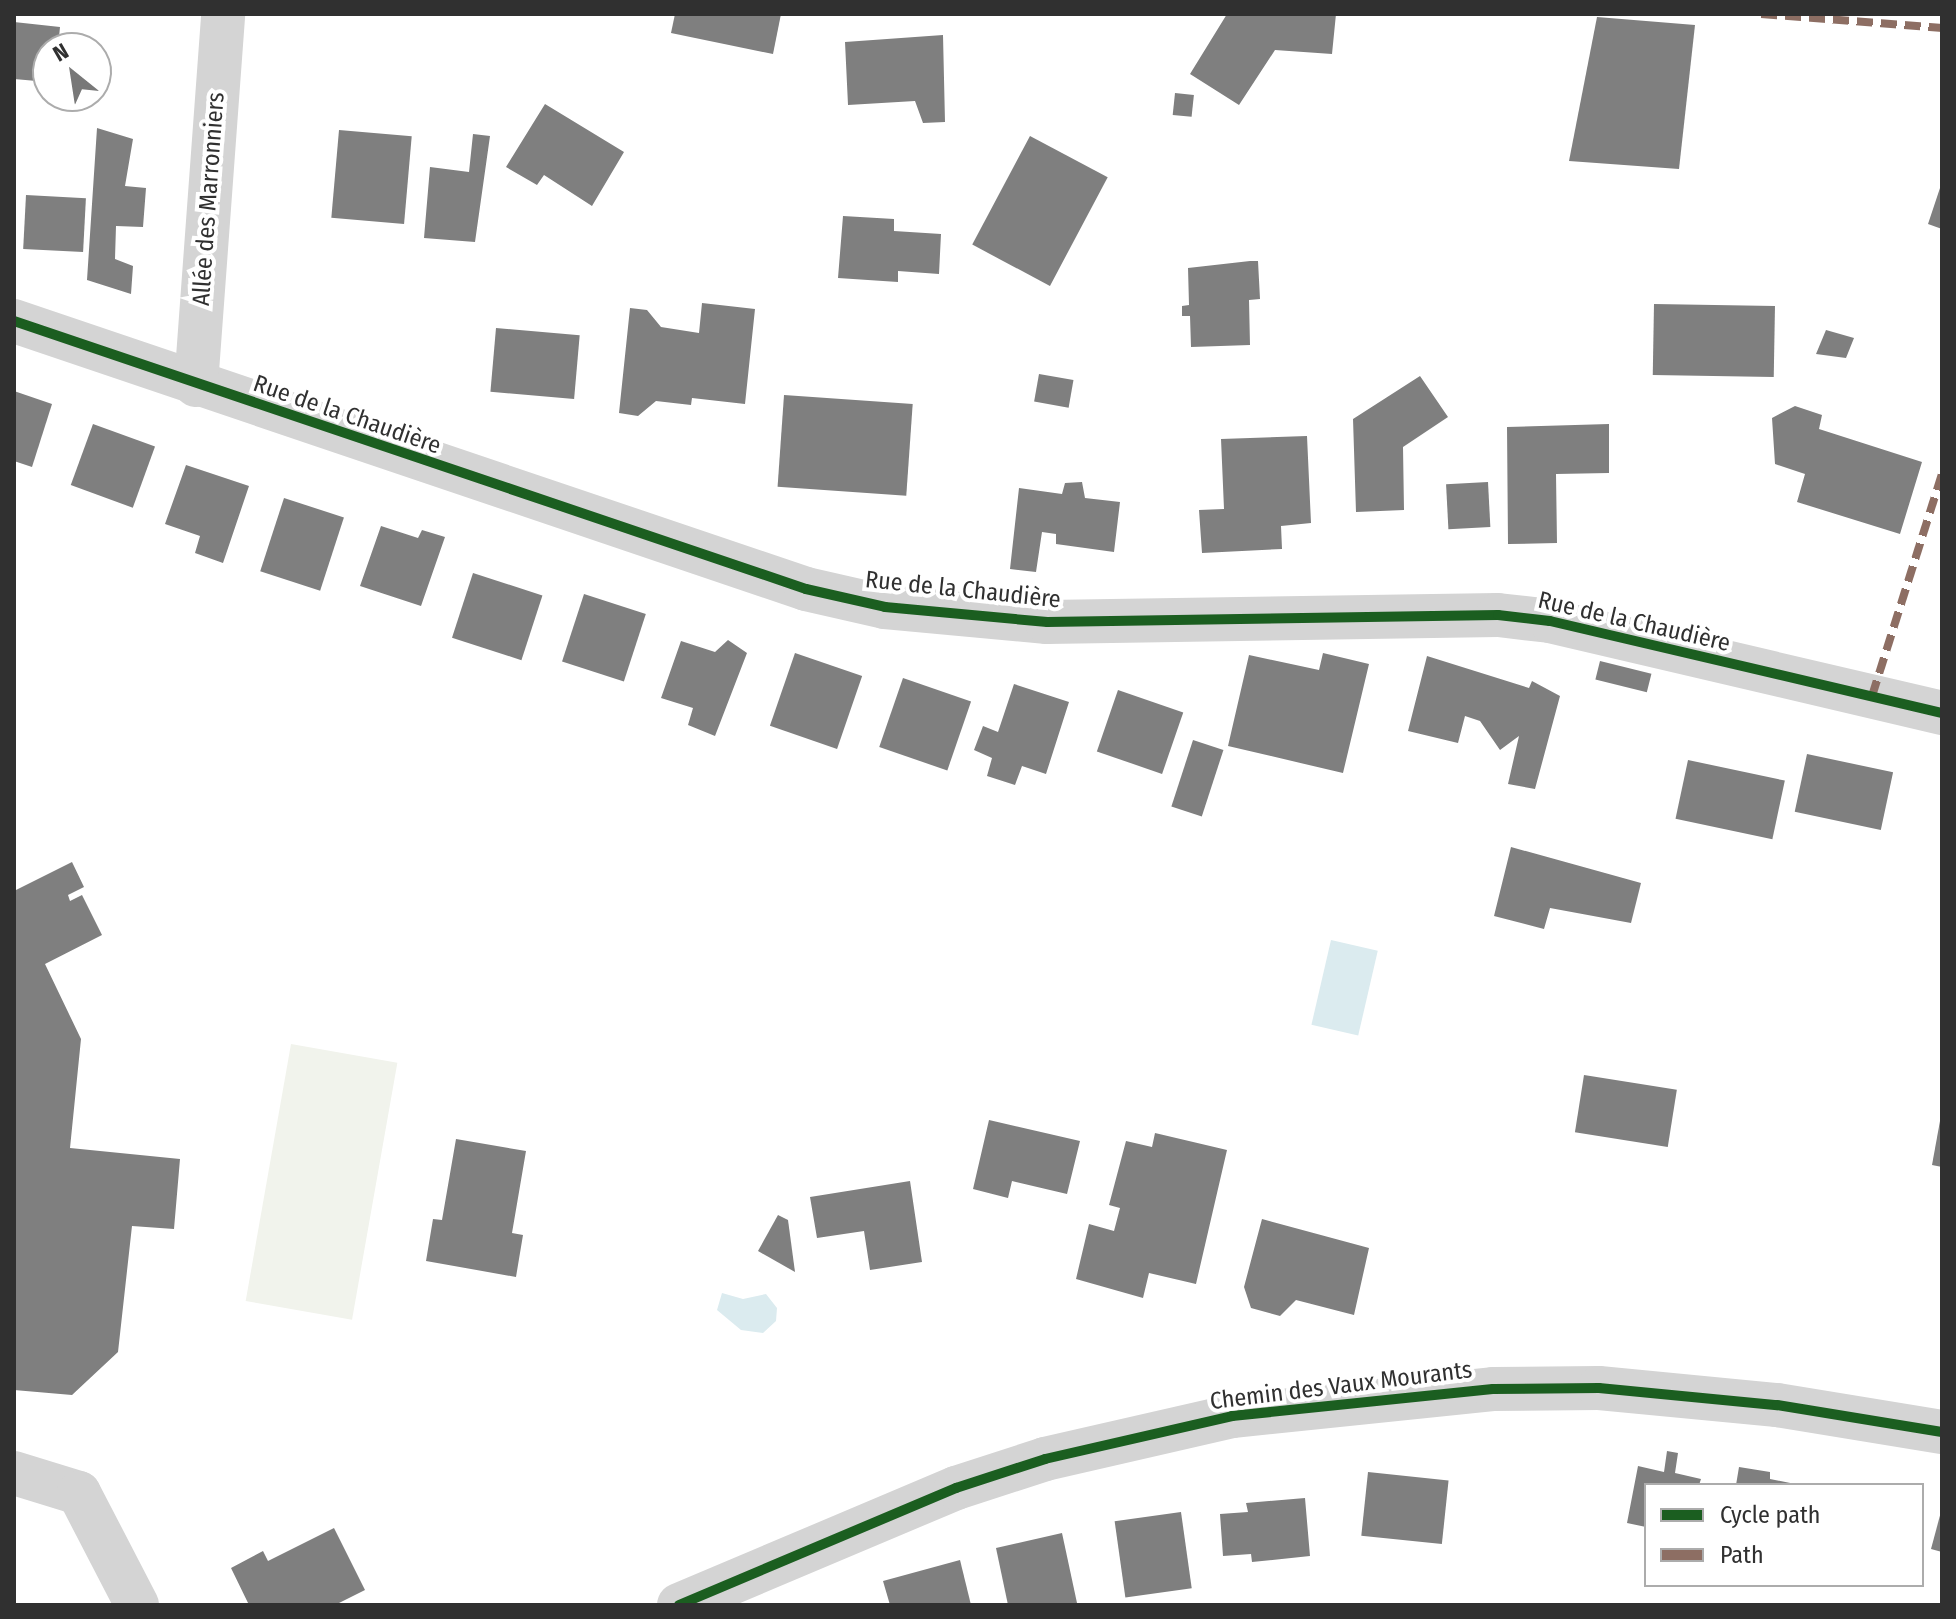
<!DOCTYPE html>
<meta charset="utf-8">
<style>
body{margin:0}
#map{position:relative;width:1956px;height:1619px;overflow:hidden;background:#fff;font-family:"Fira Sans Condensed",sans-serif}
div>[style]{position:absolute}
.green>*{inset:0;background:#f1f3ec;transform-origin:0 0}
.water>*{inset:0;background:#dbebef;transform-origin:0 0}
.building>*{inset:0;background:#7f7f7f;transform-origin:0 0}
.minor>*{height:44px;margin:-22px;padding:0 22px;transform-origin:22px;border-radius:22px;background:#d4d4d4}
.quiet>*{height:8px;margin-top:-4px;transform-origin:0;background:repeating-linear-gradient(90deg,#8d6e63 0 16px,transparent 0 24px)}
.cycleway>*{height:10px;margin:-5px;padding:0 5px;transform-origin:5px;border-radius:5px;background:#1b5e20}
span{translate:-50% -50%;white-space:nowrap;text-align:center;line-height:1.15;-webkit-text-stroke:8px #fff;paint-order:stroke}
.street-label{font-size:24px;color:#303030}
.frame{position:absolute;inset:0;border:16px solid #303030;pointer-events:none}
.legend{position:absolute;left:1644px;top:1483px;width:280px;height:104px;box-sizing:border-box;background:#fff;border:2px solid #acacac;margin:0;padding:10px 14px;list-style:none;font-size:24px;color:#303030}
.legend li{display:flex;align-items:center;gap:16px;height:40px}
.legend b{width:40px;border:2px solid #acacac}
.north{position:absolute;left:32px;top:32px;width:80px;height:80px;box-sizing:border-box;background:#fff;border:2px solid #acacac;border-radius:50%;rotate:330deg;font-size:22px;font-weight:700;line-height:32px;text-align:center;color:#303030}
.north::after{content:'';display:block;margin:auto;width:28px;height:36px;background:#787878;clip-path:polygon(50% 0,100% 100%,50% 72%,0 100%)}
</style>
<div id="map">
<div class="green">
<div style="left:291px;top:1044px;width:108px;height:261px;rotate:10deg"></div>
</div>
<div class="water">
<div style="left:1331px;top:940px;width:48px;height:87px;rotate:13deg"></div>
<div style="clip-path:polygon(722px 1293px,743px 1299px,766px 1294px,777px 1308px,776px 1321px,763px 1333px,741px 1330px,717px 1310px)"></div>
</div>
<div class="building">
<div style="clip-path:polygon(675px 14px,781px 14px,773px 54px,671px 33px)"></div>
<div style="clip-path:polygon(1227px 14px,1336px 14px,1332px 54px,1275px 50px,1239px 105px,1190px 74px)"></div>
<div style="clip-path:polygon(1597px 17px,1695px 25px,1679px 169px,1569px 161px)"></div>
<div style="clip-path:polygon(14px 22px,60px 27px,58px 48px,48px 48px,48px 82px,14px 79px)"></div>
<div style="clip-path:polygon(943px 35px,945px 122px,923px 123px,915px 101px,848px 105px,845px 42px)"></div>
<div style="left:1175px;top:93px;width:19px;height:22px;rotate:6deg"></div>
<div style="clip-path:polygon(545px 104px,624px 152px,592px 206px,544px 175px,537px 185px,506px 167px)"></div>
<div style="clip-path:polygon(97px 128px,133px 139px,125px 186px,146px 188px,143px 227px,116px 226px,115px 259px,133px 266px,131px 294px,87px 280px)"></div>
<div style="left:339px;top:130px;width:73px;height:88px;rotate:5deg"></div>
<div style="clip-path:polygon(473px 134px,490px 136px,475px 242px,424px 238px,430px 167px,469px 172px)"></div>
<div style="left:1030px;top:136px;width:88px;height:123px;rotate:28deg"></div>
<div style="clip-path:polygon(1941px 185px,1942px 185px,1942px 229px,1928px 224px)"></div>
<div style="left:26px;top:195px;width:60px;height:54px;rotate:3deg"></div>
<div style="clip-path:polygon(843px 216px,894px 219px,894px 231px,941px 234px,939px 274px,898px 271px,898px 282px,838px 278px)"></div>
<div style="clip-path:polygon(1250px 261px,1258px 261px,1260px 299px,1249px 300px,1250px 345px,1191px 347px,1190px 316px,1182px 316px,1182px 306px,1189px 305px,1188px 268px)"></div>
<div style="clip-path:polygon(702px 303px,755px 309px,745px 404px,692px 398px,691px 405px,656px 401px,638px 416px,619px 413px,630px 308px,647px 310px,661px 327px,699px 333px)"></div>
<div style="left:1654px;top:304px;width:121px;height:71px;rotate:1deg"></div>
<div style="left:496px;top:328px;width:84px;height:64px;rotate:5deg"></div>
<div style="clip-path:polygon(1826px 330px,1854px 338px,1846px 358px,1816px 354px)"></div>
<div style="left:1039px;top:374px;width:35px;height:28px;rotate:10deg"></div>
<div style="clip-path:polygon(1420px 376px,1448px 417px,1403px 447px,1404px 510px,1356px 512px,1353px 419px)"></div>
<div style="clip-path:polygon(14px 391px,52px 404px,32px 467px,14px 461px)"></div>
<div style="left:784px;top:395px;width:129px;height:92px;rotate:4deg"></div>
<div style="clip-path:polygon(1795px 406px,1822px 415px,1819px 429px,1922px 462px,1900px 534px,1797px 502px,1805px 474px,1775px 464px,1772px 418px)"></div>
<div style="left:93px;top:424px;width:66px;height:65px;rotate:20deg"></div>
<div style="clip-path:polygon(1609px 424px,1609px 473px,1556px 474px,1557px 543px,1508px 544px,1507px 427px)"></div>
<div style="clip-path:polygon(1307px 436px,1311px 523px,1281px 526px,1282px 549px,1202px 553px,1199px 510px,1224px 509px,1221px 439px)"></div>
<div style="clip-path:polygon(186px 465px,249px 486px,223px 563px,195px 553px,200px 536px,165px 524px)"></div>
<div style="clip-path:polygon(1082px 482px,1085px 498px,1120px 502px,1114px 552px,1056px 544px,1056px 534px,1042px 532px,1036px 572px,1010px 569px,1019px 488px,1062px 494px,1065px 483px)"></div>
<div style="left:1488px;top:482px;width:45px;height:42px;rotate:87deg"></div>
<div style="left:284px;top:498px;width:63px;height:77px;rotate:18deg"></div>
<div style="clip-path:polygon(381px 526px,418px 538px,422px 530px,445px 537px,421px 606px,360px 586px)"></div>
<div style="left:473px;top:573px;width:73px;height:68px;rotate:18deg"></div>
<div style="left:584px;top:594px;width:65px;height:71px;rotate:18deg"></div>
<div style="clip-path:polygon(728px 640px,747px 653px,715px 736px,688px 725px,693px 708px,661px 698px,681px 641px,715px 652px)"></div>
<div style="left:795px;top:653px;width:71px;height:77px;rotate:19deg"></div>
<div style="clip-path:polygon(1323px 653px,1369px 664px,1343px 773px,1228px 746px,1249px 655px,1319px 670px)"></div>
<div style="clip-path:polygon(1427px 656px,1529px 688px,1532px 681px,1560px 696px,1535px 789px,1508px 784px,1519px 736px,1500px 750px,1480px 721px,1465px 716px,1458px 743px,1408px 731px)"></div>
<div style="left:1600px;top:661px;width:53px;height:19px;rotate:14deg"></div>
<div style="left:903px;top:678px;width:72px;height:73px;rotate:19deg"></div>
<div style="clip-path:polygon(1014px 684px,1069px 702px,1046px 774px,1022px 766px,1015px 785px,987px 776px,992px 758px,974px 750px,983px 726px,998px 732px)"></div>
<div style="left:1118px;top:690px;width:69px;height:65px;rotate:19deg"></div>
<div style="left:1193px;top:740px;width:32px;height:70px;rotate:18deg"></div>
<div style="left:1807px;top:754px;width:88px;height:59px;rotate:12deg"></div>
<div style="left:1688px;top:760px;width:99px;height:60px;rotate:12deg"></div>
<div style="clip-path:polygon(1511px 847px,1641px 883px,1631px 923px,1550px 908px,1544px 929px,1494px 916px)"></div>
<div style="clip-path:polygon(72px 862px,84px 887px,68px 895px,70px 901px,82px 895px,102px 935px,45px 964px,81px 1039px,70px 1148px,180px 1159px,174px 1229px,132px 1226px,118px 1352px,72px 1395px,14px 1390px,14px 891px)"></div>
<div style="left:1584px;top:1075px;width:94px;height:58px;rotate:9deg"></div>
<div style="clip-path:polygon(989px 1120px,1080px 1141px,1067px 1194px,1012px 1181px,1008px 1198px,973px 1189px)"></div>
<div style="clip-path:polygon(1940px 1121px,1942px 1121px,1942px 1167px,1932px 1165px)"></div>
<div style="clip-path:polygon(1155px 1133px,1227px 1150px,1196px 1284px,1149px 1273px,1143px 1298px,1076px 1279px,1089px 1224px,1114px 1231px,1120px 1208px,1109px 1205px,1126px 1141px,1152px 1147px)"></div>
<div style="clip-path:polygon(456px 1139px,526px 1151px,512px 1233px,523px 1235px,516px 1277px,426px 1261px,433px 1219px,442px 1220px)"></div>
<div style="clip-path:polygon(910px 1181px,922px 1262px,870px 1270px,864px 1231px,817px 1238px,810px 1197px)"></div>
<div style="clip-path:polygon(778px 1215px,788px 1220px,795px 1272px,758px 1251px)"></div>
<div style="clip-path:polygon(1262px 1219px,1369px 1248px,1354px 1315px,1296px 1300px,1280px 1316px,1251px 1308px,1244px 1287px)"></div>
<div style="clip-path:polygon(1667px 1451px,1678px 1453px,1675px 1473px,1701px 1479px,1699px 1485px,1646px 1485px,1646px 1527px,1627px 1523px,1638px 1466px,1664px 1472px)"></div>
<div style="clip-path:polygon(1739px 1467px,1770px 1472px,1770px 1479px,1800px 1485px,1736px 1485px)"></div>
<div style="left:1368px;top:1472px;width:81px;height:64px;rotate:6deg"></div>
<div style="clip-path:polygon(1305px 1498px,1310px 1556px,1252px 1562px,1251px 1554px,1223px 1556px,1220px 1514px,1248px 1512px,1246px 1503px)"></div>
<div style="clip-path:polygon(1942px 1508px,1942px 1552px,1931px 1549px)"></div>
<div style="left:1181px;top:1512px;width:77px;height:67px;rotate:82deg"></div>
<div style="clip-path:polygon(334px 1528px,365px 1590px,335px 1605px,249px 1605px,231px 1568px,263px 1551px,268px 1561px)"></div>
<div style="clip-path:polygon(1062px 1533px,1077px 1603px,1008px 1605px,996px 1548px)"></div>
<div style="clip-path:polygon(960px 1560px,971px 1605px,890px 1605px,883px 1581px)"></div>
</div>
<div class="minor">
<div style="left:14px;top:321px;width:836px;rotate:18.69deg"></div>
<div style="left:806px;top:589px;width:81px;rotate:12.8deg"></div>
<div style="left:885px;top:607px;width:163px;rotate:5.3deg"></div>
<div style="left:1047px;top:622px;width:451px;rotate:-0.9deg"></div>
<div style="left:1498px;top:615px;width:52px;rotate:6.6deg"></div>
<div style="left:1550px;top:621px;width:403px;rotate:13.2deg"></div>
<div style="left:196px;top:385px;width:372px;rotate:-85.8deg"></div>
<div style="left:14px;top:1473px;width:68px;rotate:17.1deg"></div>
<div style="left:79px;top:1493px;width:126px;rotate:62.6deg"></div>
<div style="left:679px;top:1605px;width:301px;rotate:-22.9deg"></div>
<div style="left:956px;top:1488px;width:94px;rotate:-18deg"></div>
<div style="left:1045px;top:1459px;width:192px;rotate:-12.9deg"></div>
<div style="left:1232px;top:1416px;width:262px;rotate:-5.9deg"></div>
<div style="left:1493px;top:1389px;width:106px;rotate:-0.5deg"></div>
<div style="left:1599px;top:1388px;width:179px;rotate:5.5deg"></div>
<div style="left:1777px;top:1405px;width:167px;rotate:9.3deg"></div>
</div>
<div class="quiet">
<div style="left:1761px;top:14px;width:182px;rotate:4.4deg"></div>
<div style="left:1872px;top:696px;width:233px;rotate:-72.5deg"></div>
</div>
<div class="cycleway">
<div style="left:14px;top:321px;width:836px;rotate:18.69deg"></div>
<div style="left:806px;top:589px;width:81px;rotate:12.8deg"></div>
<div style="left:885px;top:607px;width:163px;rotate:5.3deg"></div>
<div style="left:1047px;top:622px;width:451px;rotate:-0.9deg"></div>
<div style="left:1498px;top:615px;width:52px;rotate:6.6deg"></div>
<div style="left:1550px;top:621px;width:403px;rotate:13.2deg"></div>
<div style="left:679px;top:1605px;width:301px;rotate:-22.9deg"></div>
<div style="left:956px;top:1488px;width:94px;rotate:-18deg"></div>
<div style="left:1045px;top:1459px;width:192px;rotate:-12.9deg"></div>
<div style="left:1232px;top:1416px;width:262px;rotate:-5.9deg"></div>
<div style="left:1493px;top:1389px;width:106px;rotate:-0.5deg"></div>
<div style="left:1599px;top:1388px;width:179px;rotate:5.5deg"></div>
<div style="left:1777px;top:1405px;width:167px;rotate:9.3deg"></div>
</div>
<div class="street-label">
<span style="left:209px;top:199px;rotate:-86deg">Allée des Marronniers</span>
<span style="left:347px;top:415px;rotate:19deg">Rue de la Chaudière</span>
<span style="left:963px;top:590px;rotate:6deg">Rue de la Chaudière</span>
<span style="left:1634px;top:622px;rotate:13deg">Rue de la Chaudière</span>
<span style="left:1341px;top:1386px;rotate:-7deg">Chemin des Vaux Mourants</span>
</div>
<div class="frame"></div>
<ul class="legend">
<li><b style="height:10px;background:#1b5e20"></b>Cycle path</li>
<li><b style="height:10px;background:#8d6e63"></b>Path</li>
</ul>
<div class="north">N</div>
</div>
